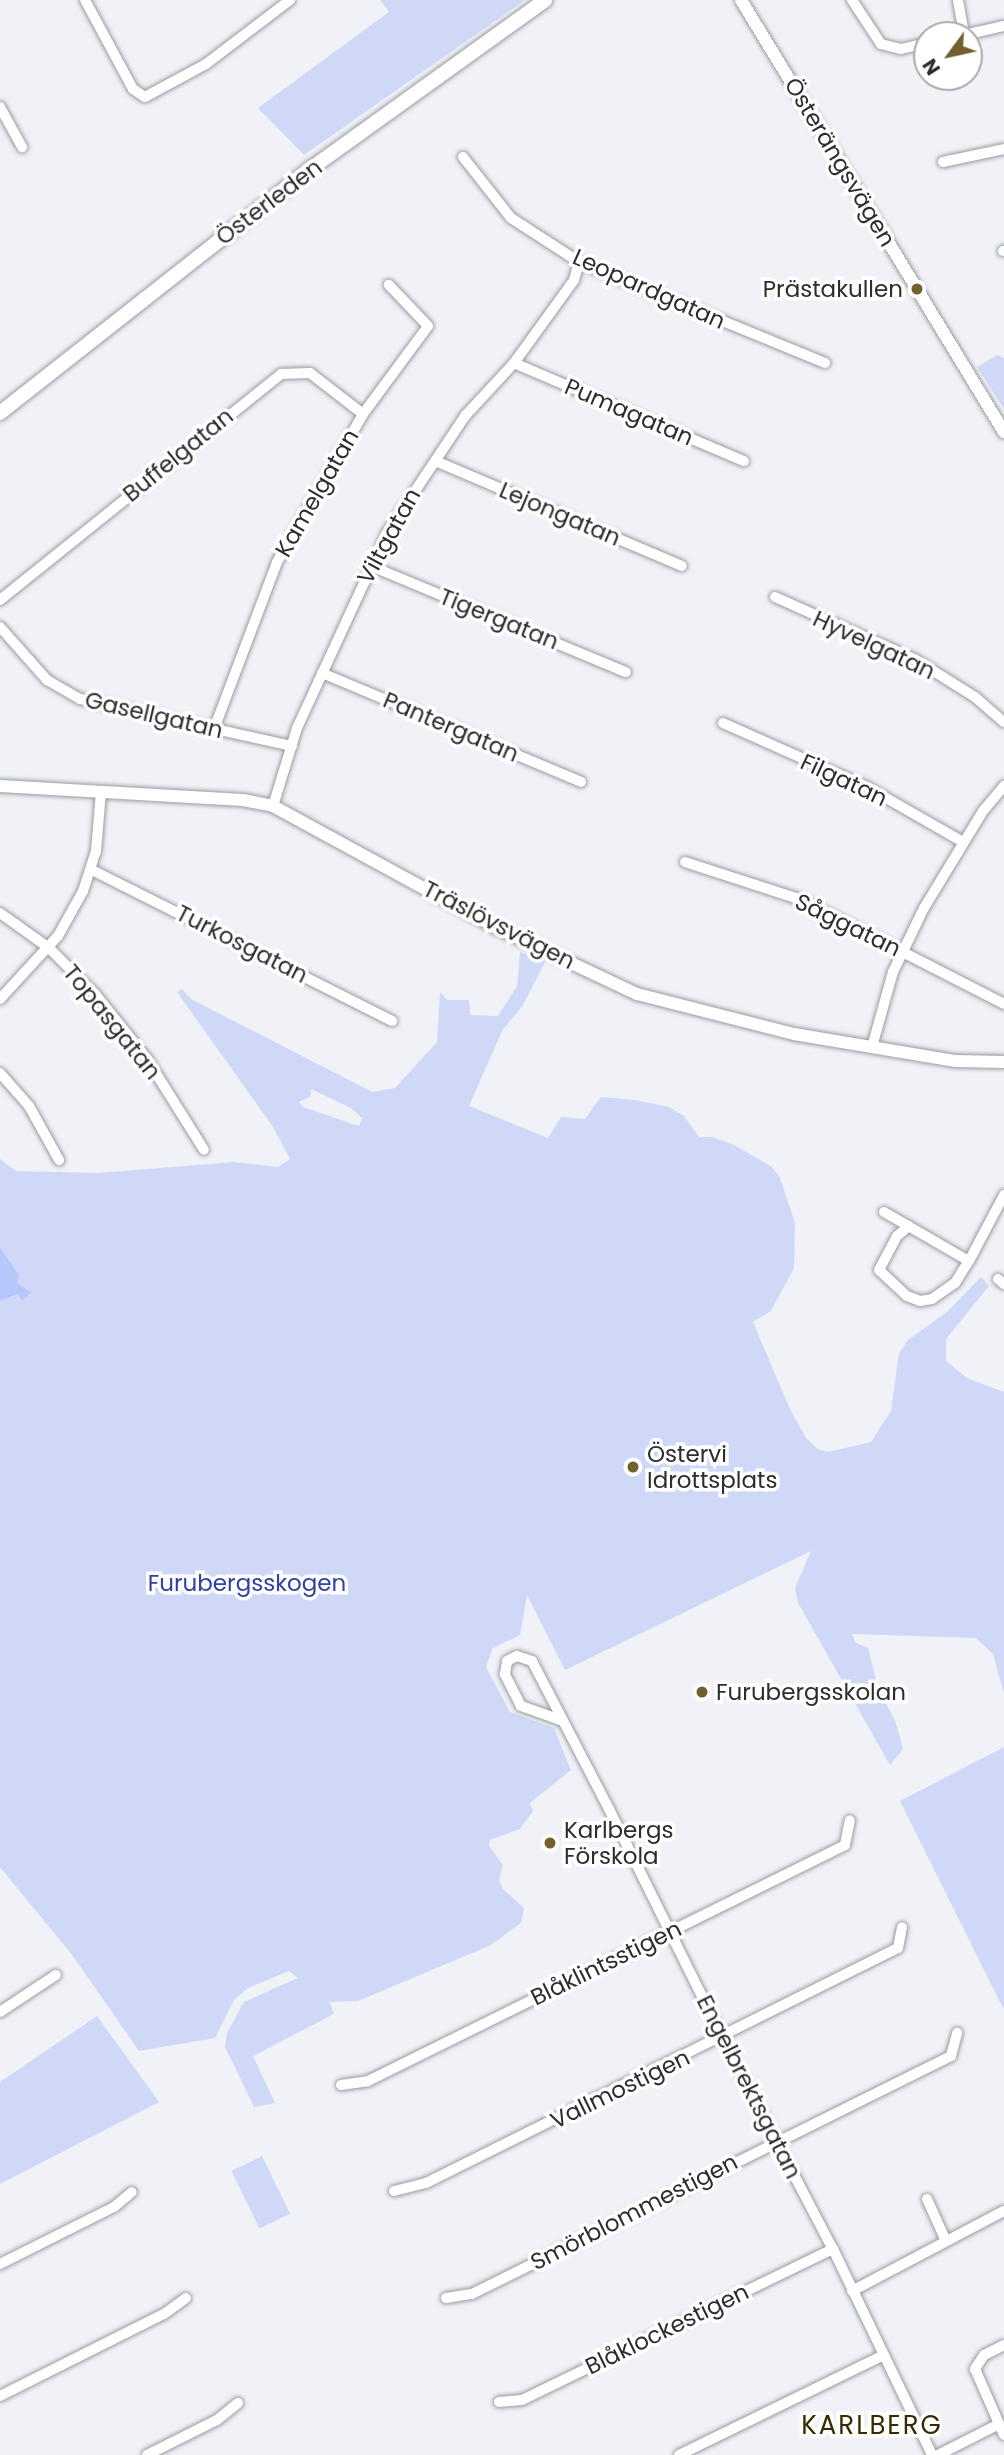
<!DOCTYPE html>
<meta charset="utf-8">
<style>
body{margin:0}
#map{position:relative;width:1004px;height:2455px;overflow:hidden;background:#f0f2f7;font-family:Poppins,sans-serif}
div>[style]{position:absolute}
.green>*{inset:0;background:#cfd9f7;transform-origin:0 0}
.water>*{inset:0;background:#b6c7fc}
.roads{filter:drop-shadow(0 0 2px #9a9ca1) drop-shadow(0 0 2px #9a9ca1)}
.minor>*{height:10px;margin:-5px;padding:0 5px;transform-origin:5px;border-radius:5px;background:#fff}
.tertiary>*{height:12px;margin:-6px;padding:0 6px;transform-origin:6px;border-radius:6px;background:#fff}
.secondary>*{height:14px;margin:-7px;padding:0 7px;transform-origin:7px;border-radius:7px;background:#fff}
.dots>*{width:19px;height:19px;translate:-50% -50%;box-sizing:border-box;border:4px solid #fff;border-radius:50%}
span{translate:-50% -50%;white-space:nowrap;text-align:center;line-height:1.15;-webkit-text-stroke:7px #fff;paint-order:stroke}
.street-label{font-size:23px;color:#2c2d2f}
.poi-label{font-size:23px;color:#2c2d2f}
.right{translate:-100% -50%;text-align:right}
.left{translate:0 -50%;text-align:left}
.park-label{font-size:23px;color:#3042a3}
.quarter-label{font-size:26px;color:#382a00;letter-spacing:2px}
.north{position:absolute;left:913px;top:21px;width:70px;height:70px;box-sizing:border-box;background:#fff;border:2px solid #ababac;border-radius:50%;rotate:237deg;font-size:19px;font-weight:700;line-height:28px;text-align:center;color:#2c2d2f}
.north::after{content:'';display:block;margin:auto;width:24px;height:32px;background:#72612f;clip-path:polygon(50% 0,100% 100%,50% 72%,0 100%)}
</style>
<div id="map">
<div class="green">
<div style="clip-path:polygon(380px 0,525px 0,304px 155px,258px 108px,389px 12px)"></div>
<div style="clip-path:polygon(997px 355px,1004px 358px,1004px 409px,977px 367px)"></div>
<div style="clip-path:polygon(evenodd,520px 952px,545px 962px,523px 1005px,502px 1031px,469px 1106px,548px 1138px,561px 1117px,585px 1119px,601px 1097px,635px 1100px,669px 1107px,684px 1116px,699px 1137px,713px 1137px,734px 1145px,772px 1167px,780px 1178px,795px 1223px,794px 1268px,771px 1311px,753px 1322px,789px 1407px,806px 1438px,818px 1449px,828px 1452px,871px 1442px,891px 1411px,899px 1353px,908px 1340px,947px 1312px,981px 1277px,989px 1286px,946px 1339px,946px 1361px,967px 1378px,1004px 1392px,1004px 1693px,993px 1654px,976px 1638px,852px 1634px,856px 1643px,868px 1648px,879px 1691px,895px 1720px,903px 1749px,890px 1765px,798px 1603px,795px 1588px,811px 1551px,565px 1670px,527px 1595px,520px 1635px,493px 1648px,486px 1667px,510px 1712px,554px 1728px,571px 1770px,530px 1803px,533px 1811px,520px 1829px,490px 1840px,489px 1846px,503px 1865px,499px 1880px,503px 1889px,524px 1908px,521px 1923px,489px 1946px,358px 2001px,329px 2002px,334px 2013px,328px 2017px,253px 2056px,275px 2103px,254px 2107px,225px 2047px,227px 2033px,244px 2002px,298px 1978px,289px 1971px,248px 1988px,234px 2000px,215px 2038px,139px 2051px,73px 1956px,0 1867px,0 1301px,18px 1294px,22px 1301px,0 1247px,0 1159px,16px 1171px,99px 1173px,233px 1162px,278px 1167px,290px 1159px,273px 1127px,177px 992px,182px 989px,191px 999px,372px 1092px,395px 1088px,437px 1042px,440px 992px,447px 1000px,469px 1000px,470px 1015px,498px 1016px,517px 986px,520px 952px,311px 1089px,351px 1108px,362px 1118px,359px 1126px,303px 1107px,299px 1102px,311px 1096px,311px 1089px)"></div>
<div style="clip-path:polygon(1004px 1747px,1004px 2008px,1003px 2008px,900px 1801px)"></div>
<div style="clip-path:polygon(97px 2016px,159px 2102px,0 2184px,0 2082px)"></div>
<div style="left:262px;top:2156px;width:64px;height:34px;rotate:64deg"></div>
</div>
<div class="water">
<div style="clip-path:polygon(0 1247px,19px 1275px,17px 1283px,31px 1292px,22px 1301px,18px 1294px,0 1301px)"></div>
</div>
<div class="roads">
<div class="minor">
<div style="left:85px;top:0;width:101px;rotate:61.7deg"></div>
<div style="left:133px;top:89px;width:14px;rotate:34deg"></div>
<div style="left:145px;top:97px;width:69px;rotate:-28.4deg"></div>
<div style="left:206px;top:64px;width:106px;rotate:-37.3deg"></div>
<div style="left:852px;top:0;width:53px;rotate:56.6deg"></div>
<div style="left:881px;top:44px;width:21px;rotate:14deg"></div>
<div style="left:901px;top:49px;width:27px;rotate:-13deg"></div>
<div style="left:958px;top:0;width:36px;rotate:80deg"></div>
<div style="left:964px;top:35px;width:41px;rotate:-12.7deg"></div>
<div style="left:0;top:107px;width:46px;rotate:61.2deg"></div>
<div style="left:463px;top:157px;width:78px;rotate:51.8deg"></div>
<div style="left:511px;top:218px;width:81px;rotate:32.9deg"></div>
<div style="left:579px;top:262px;width:266px;rotate:22.3deg"></div>
<div style="left:943px;top:162px;width:62px;rotate:-12deg"></div>
<div style="left:1003px;top:251px;width:1px"></div>
<div style="left:514px;top:363px;width:250px;rotate:23.1deg"></div>
<div style="left:438px;top:462px;width:265px;rotate:23.1deg"></div>
<div style="left:371px;top:566px;width:276px;rotate:22.6deg"></div>
<div style="left:775px;top:597px;width:154px;rotate:24.1deg"></div>
<div style="left:916px;top:660px;width:70px;rotate:32.1deg"></div>
<div style="left:975px;top:697px;width:38px;rotate:41deg"></div>
<div style="left:0;top:600px;width:361px;rotate:-38.8deg"></div>
<div style="left:281px;top:374px;width:29px;rotate:-2deg"></div>
<div style="left:310px;top:373px;width:67px;rotate:37.7deg"></div>
<div style="left:0;top:627px;width:71px;rotate:48.4deg"></div>
<div style="left:47px;top:680px;width:38px;rotate:30deg"></div>
<div style="left:80px;top:699px;width:217px;rotate:12.5deg"></div>
<div style="left:322px;top:673px;width:281px;rotate:22.8deg"></div>
<div style="left:723px;top:723px;width:158px;rotate:24deg"></div>
<div style="left:867px;top:787px;width:111px;rotate:29.8deg"></div>
<div style="left:214px;top:729px;width:178px;rotate:-69.3deg"></div>
<div style="left:277px;top:562px;width:171px;rotate:-59.8deg"></div>
<div style="left:363px;top:414px;width:109px;rotate:-53.5deg"></div>
<div style="left:428px;top:326px;width:57px;rotate:-133.6deg"></div>
<div style="left:273px;top:806px;width:82px;rotate:-72.9deg"></div>
<div style="left:297px;top:728px;width:215px;rotate:-65.2deg"></div>
<div style="left:387px;top:533px;width:141px;rotate:-56.3deg"></div>
<div style="left:465px;top:416px;width:72px;rotate:-47.2deg"></div>
<div style="left:514px;top:363px;width:102px;rotate:-54.1deg"></div>
<div style="left:574px;top:280px;width:19px;rotate:-74deg"></div>
<div style="left:685px;top:862px;width:120px;rotate:18deg"></div>
<div style="left:799px;top:899px;width:230px;rotate:27.1deg"></div>
<div style="left:92px;top:870px;width:336px;rotate:26.7deg"></div>
<div style="left:0;top:913px;width:60px;rotate:35.5deg"></div>
<div style="left:49px;top:948px;width:65px;rotate:45deg"></div>
<div style="left:95px;top:994px;width:83px;rotate:51.3deg"></div>
<div style="left:147px;top:1059px;width:107px;rotate:57.9deg"></div>
<div style="left:0;top:999px;width:86px;rotate:-47.4deg"></div>
<div style="left:58px;top:936px;width:51px;rotate:-60.9deg"></div>
<div style="left:83px;top:891px;width:42px;rotate:-72deg"></div>
<div style="left:96px;top:851px;width:59px;rotate:-85.2deg"></div>
<div style="left:872px;top:1047px;width:78px;rotate:-74.4deg"></div>
<div style="left:893px;top:972px;width:71px;rotate:-64.2deg"></div>
<div style="left:924px;top:908px;width:114px;rotate:-58.7deg"></div>
<div style="left:983px;top:811px;width:33px;rotate:-50deg"></div>
<div style="left:0;top:1073px;width:44px;rotate:48.7deg"></div>
<div style="left:29px;top:1106px;width:62px;rotate:60.9deg"></div>
<div style="left:884px;top:1212px;width:98px;rotate:30deg"></div>
<div style="left:969px;top:1261px;width:75px;rotate:-62.1deg"></div>
<div style="left:909px;top:1226px;width:16px;rotate:140deg"></div>
<div style="left:897px;top:1236px;width:38px;rotate:118deg"></div>
<div style="left:879px;top:1270px;width:38px;rotate:43deg"></div>
<div style="left:907px;top:1296px;width:14px;rotate:21deg"></div>
<div style="left:920px;top:1301px;width:12px;rotate:-9deg"></div>
<div style="left:932px;top:1299px;width:28px;rotate:-35deg"></div>
<div style="left:955px;top:1283px;width:26px;rotate:-58deg"></div>
<div style="left:998px;top:1279px;width:8px;rotate:40deg"></div>
<div style="left:563px;top:1721px;width:45px;rotate:-160.3deg"></div>
<div style="left:521px;top:1706px;width:36px;rotate:-117deg"></div>
<div style="left:505px;top:1674px;width:13px;rotate:-81deg"></div>
<div style="left:507px;top:1661px;width:11px;rotate:-27deg"></div>
<div style="left:517px;top:1656px;width:16px;rotate:18deg"></div>
<div style="left:532px;top:1661px;width:162px;rotate:62.5deg"></div>
<div style="left:607px;top:1805px;width:261px;rotate:63.6deg"></div>
<div style="left:723px;top:2039px;width:237px;rotate:62.4deg"></div>
<div style="left:833px;top:2249px;width:229px;rotate:64.3deg"></div>
<div style="left:0;top:2012px;width:67px;rotate:-33.5deg"></div>
<div style="left:341px;top:2085px;width:27px;rotate:-8deg"></div>
<div style="left:368px;top:2081px;width:532px;rotate:-26.32deg"></div>
<div style="left:845px;top:1845px;width:25px;rotate:-79deg"></div>
<div style="left:394px;top:2191px;width:33px;rotate:-14deg"></div>
<div style="left:426px;top:2183px;width:527px;rotate:-26.47deg"></div>
<div style="left:898px;top:1948px;width:21px;rotate:-79deg"></div>
<div style="left:927px;top:2199px;width:46px;rotate:65.7deg"></div>
<div style="left:0;top:2264px;width:127px;rotate:-26.6deg"></div>
<div style="left:114px;top:2207px;width:23px;rotate:-40deg"></div>
<div style="left:852px;top:2291px;width:172px;rotate:-27.8deg"></div>
<div style="left:446px;top:2298px;width:26px;rotate:-9deg"></div>
<div style="left:472px;top:2294px;width:535px;rotate:-26.42deg"></div>
<div style="left:951px;top:2056px;width:24px;rotate:-75deg"></div>
<div style="left:1004px;top:2345px;width:22px;rotate:153deg"></div>
<div style="left:984px;top:2355px;width:17px;rotate:123deg"></div>
<div style="left:975px;top:2369px;width:72px;rotate:66.3deg"></div>
<div style="left:0;top:2396px;width:183px;rotate:-26.6deg"></div>
<div style="left:164px;top:2314px;width:27px;rotate:-36deg"></div>
<div style="left:499px;top:2402px;width:23px;rotate:-5deg"></div>
<div style="left:522px;top:2400px;width:346px;rotate:-25.9deg"></div>
<div style="left:147px;top:2455px;width:78px;rotate:-26.6deg"></div>
<div style="left:217px;top:2420px;width:27px;rotate:-39deg"></div>
<div style="left:679px;top:2455px;width:228px;rotate:-26deg"></div>
<div style="left:938px;top:2455px;width:68px;rotate:-26.9deg"></div>
</div>
<div class="tertiary">
<div style="left:741px;top:0;width:506px;rotate:58.67deg"></div>
<div style="left:0;top:786px;width:243px;rotate:3.3deg"></div>
<div style="left:243px;top:800px;width:31px;rotate:11deg"></div>
<div style="left:273px;top:806px;width:253px;rotate:28.6deg"></div>
<div style="left:495px;top:927px;width:157px;rotate:25.3deg"></div>
<div style="left:637px;top:994px;width:162px;rotate:14.3deg"></div>
<div style="left:794px;top:1034px;width:164px;rotate:9.5deg"></div>
<div style="left:956px;top:1061px;width:48px;rotate:1.2deg"></div>
</div>
<div class="secondary">
<div style="left:0;top:413px;width:398px;rotate:-38.2deg"></div>
<div style="left:313px;top:167px;width:286px;rotate:-35.7deg"></div>
</div>
</div>
<div class="dots">
<div style="left:917px;top:289px;background:#72612f"></div>
<div style="left:633px;top:1467px;background:#72612f"></div>
<div style="left:702px;top:1692px;background:#72612f"></div>
<div style="left:550px;top:1843px;background:#72612f"></div>
</div>
<div class="street-label">
<span style="left:840px;top:162px;rotate:59deg">Österängsvägen</span>
<span style="left:269px;top:202px;rotate:-37deg">Österleden</span>
<span style="left:649px;top:289px;rotate:24deg">Leopardgatan</span>
<span style="left:629px;top:412px;rotate:23deg">Pumagatan</span>
<span style="left:178px;top:455px;rotate:-39deg">Buffelgatan</span>
<span style="left:317px;top:493px;rotate:-60deg">Kamelgatan</span>
<span style="left:560px;top:514px;rotate:23deg">Lejongatan</span>
<span style="left:389px;top:536px;rotate:-61deg">Viltgatan</span>
<span style="left:499px;top:619px;rotate:22deg">Tigergatan</span>
<span style="left:874px;top:645px;rotate:25deg">Hyvelgatan</span>
<span style="left:154px;top:715px;rotate:13deg">Gasellgatan</span>
<span style="left:451px;top:727px;rotate:23deg">Pantergatan</span>
<span style="left:844px;top:780px;rotate:25deg">Filgatan</span>
<span style="left:499px;top:925px;rotate:27deg">Träslövsvägen</span>
<span style="left:848px;top:925px;rotate:26deg">Såggatan</span>
<span style="left:242px;top:944px;rotate:27deg">Turkosgatan</span>
<span style="left:112px;top:1022px;rotate:51deg">Topasgatan</span>
<span style="left:606px;top:1963px;rotate:-26deg">Blåklintsstigen</span>
<span style="left:749px;top:2087px;rotate:63deg">Engelbrektsgatan</span>
<span style="left:620px;top:2089px;rotate:-26deg">Vallmostigen</span>
<span style="left:634px;top:2212px;rotate:-27deg">Smörblommestigen</span>
<span style="left:667px;top:2329px;rotate:-26deg">Blåklockestigen</span>
</div>
<div class="poi-label">
<span class="right" style="left:903px;top:289px">Prästakullen</span>
<span class="left" style="left:647px;top:1467px">Östervi<br>Idrottsplats</span>
<span class="left" style="left:716px;top:1692px">Furubergsskolan</span>
<span class="left" style="left:564px;top:1843px">Karlbergs<br>Förskola</span>
</div>
<div class="park-label">
<span style="left:247px;top:1583px">Furubergsskogen</span>
</div>
<div class="quarter-label">
<span style="left:872px;top:2426px">KARLBERG</span>
</div>
<div class="north">N</div>
</div>
